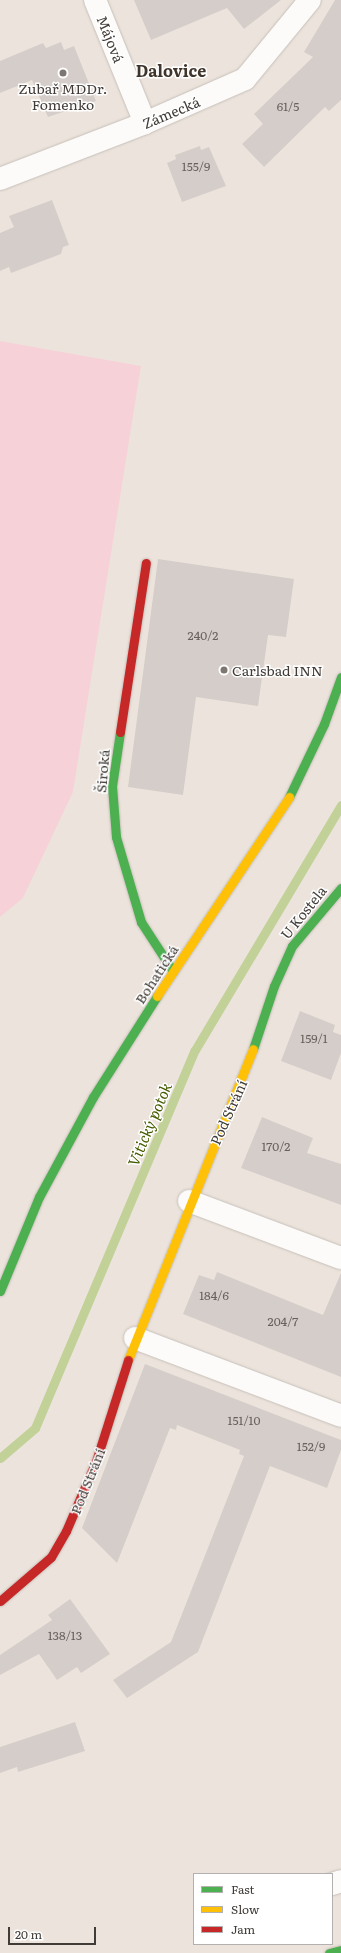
<!DOCTYPE html>
<meta charset="utf-8">
<style>
body{margin:0}
#map{position:relative;width:341px;height:1953px;overflow:hidden;background:#ece4dc;font-family:Literata,serif}
div>[style]{position:absolute}
.green>*{inset:0;background:#f6d2d8}
.stream>*{height:9px;margin:-4.5px;padding:0 4.5px;transform-origin:4.5px;border-radius:4.5px;background:#c1d198}
.building>*{inset:0;background:#d5cdc9}
.roads{filter:drop-shadow(0 0 1px #c6bfb9) drop-shadow(0 0 1px #c6bfb9)}
.street>*{height:22px;margin:-11px;padding:0 11px;transform-origin:11px;border-radius:11px;background:#fcfbfa}
.fast>*{height:9px;margin:-4.5px;padding:0 4.5px;transform-origin:4.5px;border-radius:4.5px;background:#4caf50}
.slow>*{height:9px;margin:-4.5px;padding:0 4.5px;transform-origin:4.5px;border-radius:4.5px;background:#ffc107}
.jam>*{height:9px;margin:-4.5px;padding:0 4.5px;transform-origin:4.5px;border-radius:4.5px;background:#c62828}
.dots>*{width:11px;height:11px;translate:-50% -50%;box-sizing:border-box;border:2px solid #fff;border-radius:50%}
span{translate:-50% -50%;white-space:nowrap;text-align:center;line-height:1.15;-webkit-text-stroke:3px #fff;paint-order:stroke}
.number-label{font-size:12px;color:#68625e}
.number-label span{-webkit-text-stroke-width:0}
.street-label{font-size:14px;color:#413b37}
.poi-label{font-size:14px;color:#413b37}
.left{translate:0 -50%;text-align:left}
.water-label{font-size:15px;color:#465c00;font-style:italic}
.quarter-label{font-size:16px;color:#40352b;font-weight:700}
.legend{position:absolute;left:193px;top:1873px;width:140px;height:72px;box-sizing:border-box;background:#fff;border:1px solid #b3b1af;margin:0;padding:5px 7px;list-style:none;font-size:12px;color:#413b37}
.legend li{display:flex;align-items:center;gap:8px;height:20px}
.legend b{width:20px;border:1px solid #b3b1af}
.scale{position:absolute;left:8px;top:1927px;width:88px;height:18px;box-sizing:border-box;border:2px solid #413b37;border-top:0;padding-left:5px;font-size:12px;line-height:14px;white-space:nowrap;color:#413b37;-webkit-text-stroke:3px #fff;paint-order:stroke}
</style>
<div id="map">
<div class="green">
<div style="clip-path:polygon(0 341px,141px 366px,73px 792px,23px 898px,0 917px)"></div>
</div>
<div class="stream">
<div style="left:0;top:1458px;width:46px;rotate:-40.6deg"></div>
<div style="left:35px;top:1428px;width:410px;rotate:-67.1deg"></div>
<div style="left:195px;top:1050px;width:285px;rotate:-59.2deg"></div>
</div>
<div class="building">
<div style="clip-path:polygon(134px 0,281px 0,244px 29px,227px 8px,151px 40px)"></div>
<div style="clip-path:polygon(335px 0,341px 0,341px 100px,329px 111px,325px 107px,264px 167px,242px 144px,263px 124px,254px 114px,313px 57px,304px 52px)"></div>
<div style="clip-path:polygon(61px 42px,64px 50px,74px 46px,96px 101px,48px 117px,32px 80px,0 93px,0 61px,43px 43px,46px 48px)"></div>
<div style="clip-path:polygon(200px 146px,201px 150px,209px 147px,226px 186px,182px 202px,167px 163px,176px 159px,175px 155px)"></div>
<div style="clip-path:polygon(52px 200px,69px 245px,63px 247px,61px 254px,11px 273px,9px 267px,0 271px,0 233px,14px 227px,9px 216px)"></div>
<div style="clip-path:polygon(158px 559px,294px 579px,286px 637px,268px 635px,258px 706px,196px 697px,183px 795px,128px 787px)"></div>
<div style="clip-path:polygon(300px 1011px,335px 1025px,333px 1032px,341px 1035px,341px 1053px,331px 1080px,281px 1061px)"></div>
<div style="clip-path:polygon(262px 1117px,313px 1138px,307px 1153px,341px 1164px,341px 1205px,241px 1168px)"></div>
<div style="clip-path:polygon(217px 1272px,323px 1315px,341px 1273px,341px 1377px,183px 1314px,199px 1275px,214px 1280px)"></div>
<div style="clip-path:polygon(145px 1364px,341px 1440px,341px 1450px,327px 1488px,270px 1466px,198px 1652px,127px 1698px,113px 1680px,171px 1642px,244px 1456px,239px 1454px,240px 1450px,177px 1425px,176px 1430px,170px 1428px,117px 1563px,82px 1528px)"></div>
<div style="clip-path:polygon(70px 1599px,110px 1654px,81px 1673px,77px 1667px,57px 1680px,39px 1654px,0 1675px,0 1655px,52px 1620px,48px 1615px)"></div>
<div style="clip-path:polygon(75px 1722px,85px 1751px,18px 1772px,17px 1767px,0 1773px,0 1747px)"></div>
</div>
<div class="roads">
<div class="street">
<div style="left:95px;top:0;width:133px;rotate:67.9deg"></div>
<div style="left:0;top:179px;width:155px;rotate:-21.1deg"></div>
<div style="left:145px;top:123px;width:109px;rotate:-23.7deg"></div>
<div style="left:245px;top:79px;width:102px;rotate:-50.6deg"></div>
<div style="left:189px;top:1201px;width:162px;rotate:20.6deg"></div>
<div style="left:135px;top:1338px;width:220px;rotate:20.7deg"></div>
<div style="left:332px;top:1884px;width:9px;rotate:-18deg"></div>
</div>
<div class="fast">
<div style="left:120px;top:732px;width:55px;rotate:98.4deg"></div>
<div style="left:112px;top:786px;width:51px;rotate:85.5deg"></div>
<div style="left:116px;top:837px;width:89px;rotate:73.6deg"></div>
<div style="left:141px;top:922px;width:59px;rotate:56.9deg"></div>
<div style="left:289px;top:797px;width:81px;rotate:-64.4deg"></div>
<div style="left:324px;top:724px;width:50px;rotate:-70.1deg"></div>
<div style="left:253px;top:1049px;width:66px;rotate:-71.6deg"></div>
<div style="left:274px;top:986px;width:44px;rotate:-65.8deg"></div>
<div style="left:292px;top:946px;width:76px;rotate:-49.8deg"></div>
<div style="left:0;top:1291px;width:102px;rotate:-67.5deg"></div>
<div style="left:39px;top:1197px;width:114px;rotate:-61.6deg"></div>
<div style="left:93px;top:1097px;width:120px;rotate:-57.6deg"></div>
<div style="left:329px;top:1953px;width:12px;rotate:-14deg"></div>
</div>
<div class="slow">
<div style="left:157px;top:996px;width:239px;rotate:-56.4deg"></div>
<div style="left:128px;top:1360px;width:335px;rotate:-68.1deg"></div>
</div>
<div class="jam">
<div style="left:120px;top:732px;width:171px;rotate:-81.3deg"></div>
<div style="left:0;top:1601px;width:67px;rotate:-40.8deg"></div>
<div style="left:51px;top:1557px;width:30px;rotate:-60deg"></div>
<div style="left:66px;top:1531px;width:76px;rotate:-66.8deg"></div>
<div style="left:96px;top:1461px;width:106px;rotate:-72.4deg"></div>
</div>
</div>
<div class="dots">
<div style="left:63px;top:73px;background:#7d7671"></div>
<div style="left:224px;top:670px;background:#7d7671"></div>
</div>
<div class="number-label">
<span style="left:288px;top:107px">61/5</span>
<span style="left:196px;top:167px">155/9</span>
<span style="left:203px;top:636px">240/2</span>
<span style="left:314px;top:1039px">159/1</span>
<span style="left:276px;top:1147px">170/2</span>
<span style="left:214px;top:1296px">184/6</span>
<span style="left:283px;top:1322px">204/7</span>
<span style="left:244px;top:1421px">151/10</span>
<span style="left:311px;top:1447px">152/9</span>
<span style="left:65px;top:1636px">138/13</span>
</div>
<div class="street-label">
<span style="left:111px;top:39px;rotate:68deg">Májová</span>
<span style="left:171px;top:112px;rotate:-23deg">Zámecká</span>
<span style="left:102px;top:771px;rotate:-85deg">Široká</span>
<span style="left:303px;top:912px;rotate:-51deg">U Kostela</span>
<span style="left:156px;top:974px;rotate:-57deg">Bohatická</span>
<span style="left:228px;top:1112px;rotate:-66deg">Pod Strání</span>
<span style="left:87px;top:1481px;rotate:-68deg">Pod Strání</span>
</div>
<div class="poi-label">
<span style="left:63px;top:96px">Zubař MDDr.<br>Fomenko</span>
<span class="left" style="left:232px;top:670px">Carlsbad INN</span>
</div>
<div class="water-label">
<span style="left:149px;top:1124px;rotate:-67deg">Vitický potok</span>
</div>
<div class="quarter-label">
<span style="left:171px;top:70px">Dalovice</span>
</div>
<ul class="legend">
<li><b style="height:5px;background:#4caf50"></b>Fast</li>
<li><b style="height:5px;background:#ffc107"></b>Slow</li>
<li><b style="height:5px;background:#c62828"></b>Jam</li>
</ul>
<div class="scale">20 m</div>
</div>
